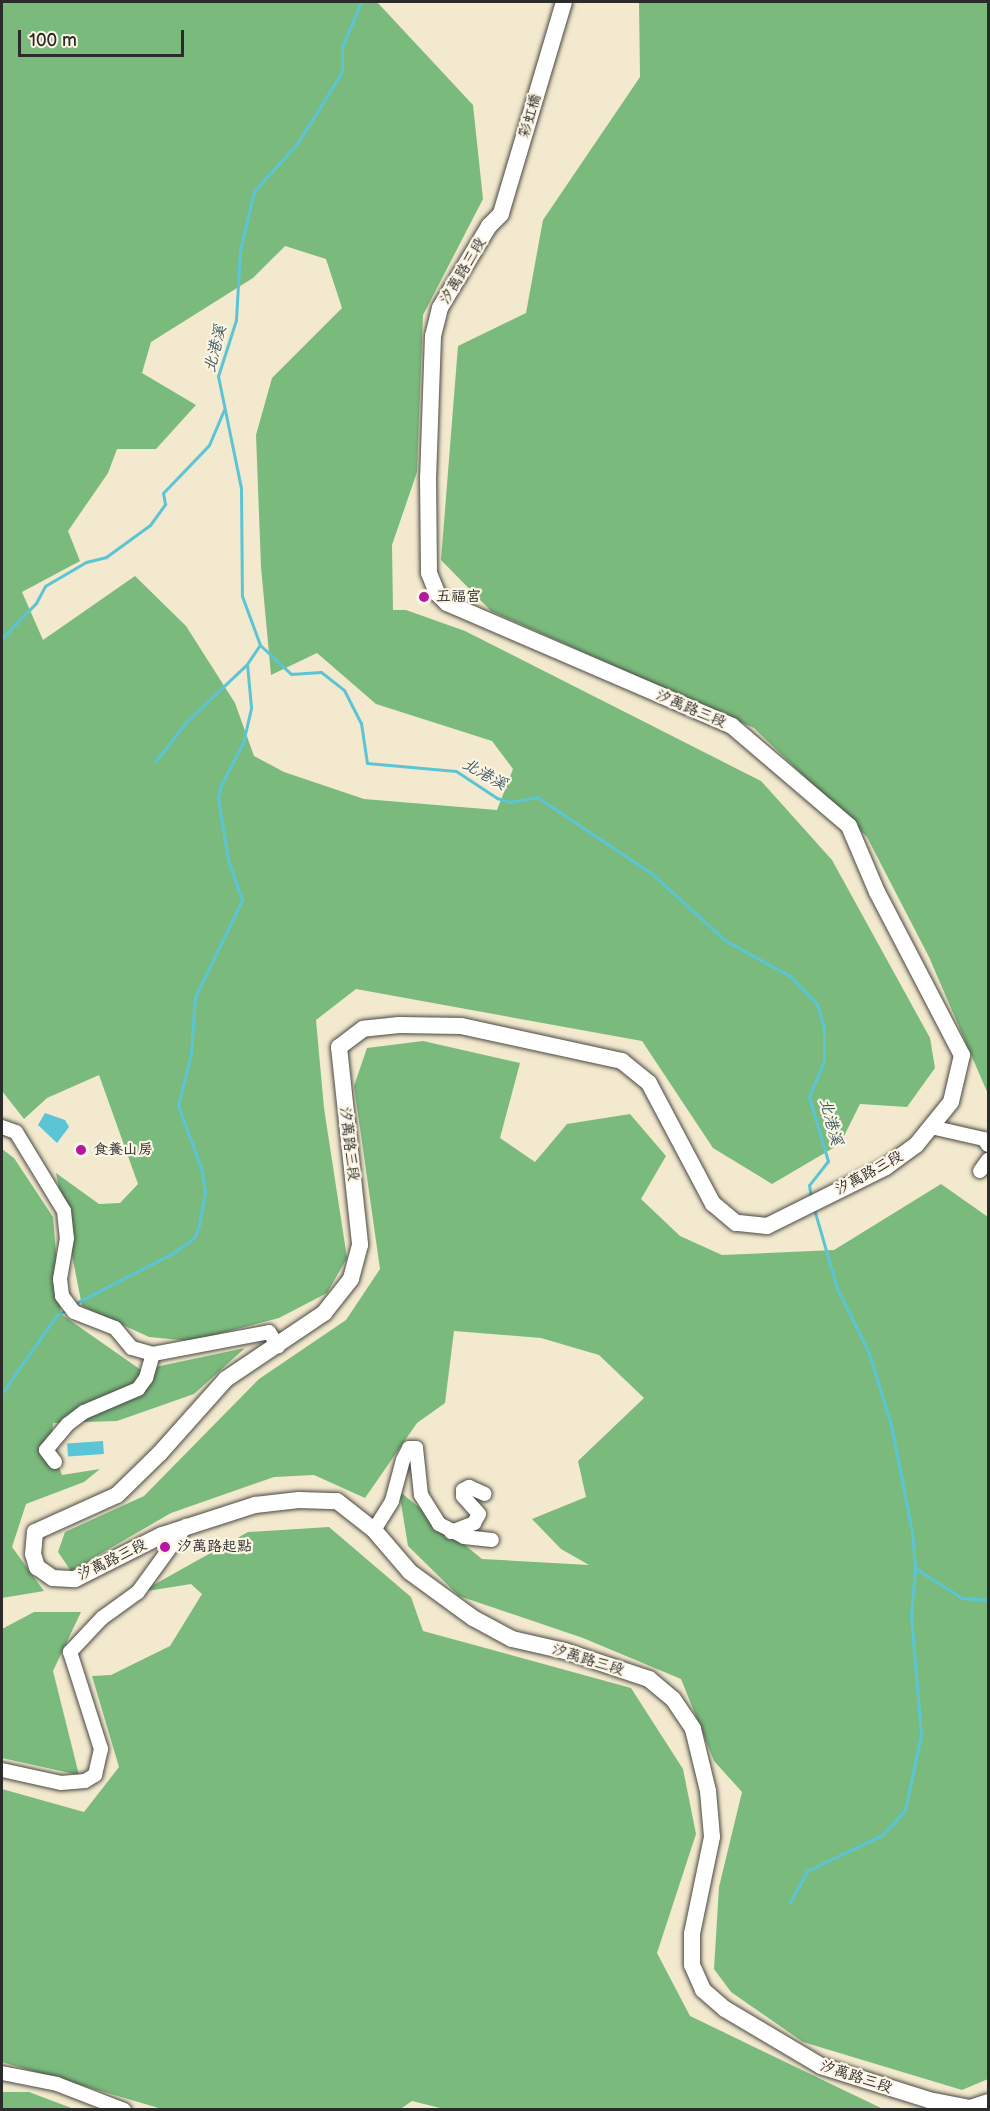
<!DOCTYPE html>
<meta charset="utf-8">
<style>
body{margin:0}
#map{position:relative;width:990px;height:2111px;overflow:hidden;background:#f3e9ce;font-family:"Balsamiq Sans","LXGW WenKai TC",sans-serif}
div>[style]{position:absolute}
.forest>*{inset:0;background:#7abb7d}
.water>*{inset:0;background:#5bc5d5;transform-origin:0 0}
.stream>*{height:3px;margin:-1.5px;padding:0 1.5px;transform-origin:1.5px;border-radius:1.5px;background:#5bc5d5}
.roads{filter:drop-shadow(0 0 2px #494843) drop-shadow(0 0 2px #494843)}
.minor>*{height:14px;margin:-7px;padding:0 7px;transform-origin:7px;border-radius:7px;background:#fff}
.tertiary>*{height:16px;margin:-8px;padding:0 8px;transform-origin:8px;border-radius:8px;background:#fff}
.dots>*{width:16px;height:16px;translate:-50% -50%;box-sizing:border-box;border:3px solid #fcf5e5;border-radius:50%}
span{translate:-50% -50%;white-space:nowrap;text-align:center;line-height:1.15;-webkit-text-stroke:4.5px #fcf5e5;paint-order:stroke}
.street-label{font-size:15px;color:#2b2b2b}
.poi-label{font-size:15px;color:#2b2b2b}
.left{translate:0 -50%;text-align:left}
.water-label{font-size:16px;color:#39595e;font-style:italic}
.frame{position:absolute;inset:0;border:3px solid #2b2b2b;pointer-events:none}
.scale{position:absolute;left:18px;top:30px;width:166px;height:27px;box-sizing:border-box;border:3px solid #2b2b2b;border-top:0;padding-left:8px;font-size:18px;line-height:21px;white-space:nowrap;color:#2b2b2b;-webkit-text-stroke:4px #fcf5e5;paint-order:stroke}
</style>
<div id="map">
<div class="forest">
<div style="clip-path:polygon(evenodd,2px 2px,377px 2px,473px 105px,483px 199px,423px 315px,417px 472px,392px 545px,393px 610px,406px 610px,465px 631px,761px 781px,832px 860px,930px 1038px,935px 1068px,907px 1107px,860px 1104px,840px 1144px,772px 1184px,713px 1148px,642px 1041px,356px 989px,316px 1020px,324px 1108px,347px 1258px,327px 1293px,279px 1318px,191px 1341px,149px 1337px,82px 1306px,56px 1173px,99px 1204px,120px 1203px,138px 1184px,99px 1075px,47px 1098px,24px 1119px,2px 1091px,2px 2px,285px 246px,326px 259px,342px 308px,272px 378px,256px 435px,261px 567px,271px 675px,317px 653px,376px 704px,492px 741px,513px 769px,497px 810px,364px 799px,284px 772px,254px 756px,235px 703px,186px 626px,135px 576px,43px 640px,22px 592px,80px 561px,68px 531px,108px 473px,117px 449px,156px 449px,196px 405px,142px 373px,151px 342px,253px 278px,285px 246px)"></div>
<div style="clip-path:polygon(639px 2px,988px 2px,988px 1094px,929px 957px,867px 837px,754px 728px,491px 611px,441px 560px,458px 346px,526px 313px,543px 220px,640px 77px)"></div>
<div style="clip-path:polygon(423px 1041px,520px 1063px,500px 1138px,535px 1162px,567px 1124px,630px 1114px,666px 1156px,641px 1199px,680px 1236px,722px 1255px,834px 1250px,941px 1184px,988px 1217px,988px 2079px,962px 2090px,803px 2042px,731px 1992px,714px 1969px,719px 1887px,742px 1792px,714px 1761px,681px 1679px,583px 1638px,459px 1596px,408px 1546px,399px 1491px,482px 1559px,589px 1565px,561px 1549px,532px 1519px,586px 1497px,578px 1461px,644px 1398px,599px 1355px,541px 1338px,454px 1331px,445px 1403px,417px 1423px,365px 1498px,314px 1475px,274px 1477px,171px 1513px,71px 1571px,58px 1552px,65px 1532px,144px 1496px,259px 1379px,346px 1320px,380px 1269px,354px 1086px,367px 1048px)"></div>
<div style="clip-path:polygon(2px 1149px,14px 1158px,53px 1217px,61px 1314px,141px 1370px,245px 1348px,194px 1394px,117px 1421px,53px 1423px,51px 1446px,62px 1475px,100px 1469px,84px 1482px,26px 1504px,12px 1547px,44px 1591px,2px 1598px)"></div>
<div style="clip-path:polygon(329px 1527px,411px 1597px,423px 1631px,631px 1688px,683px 1769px,696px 1834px,657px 1953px,690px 2016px,883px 2109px,448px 2110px,412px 2101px,399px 2110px,162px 2109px,2px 2062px,2px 1789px,84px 1812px,119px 1767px,92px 1676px,111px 1675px,170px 1646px,202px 1594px,191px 1584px,141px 1592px,248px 1532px)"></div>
<div style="clip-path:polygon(34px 1612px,81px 1612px,53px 1671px,79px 1775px,2px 1758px,2px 1629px)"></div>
<div style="clip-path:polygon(2px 2092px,29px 2092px,74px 2109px,2px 2109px)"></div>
</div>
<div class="water">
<div style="clip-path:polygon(45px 1113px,65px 1120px,69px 1127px,57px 1143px,38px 1125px)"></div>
<div style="left:103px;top:1441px;width:13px;height:36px;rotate:86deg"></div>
</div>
<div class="stream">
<div style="left:361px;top:2px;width:49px;rotate:112.9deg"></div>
<div style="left:342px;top:47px;width:25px;rotate:90deg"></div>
<div style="left:342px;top:72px;width:85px;rotate:122deg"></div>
<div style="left:297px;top:144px;width:64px;rotate:132.5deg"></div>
<div style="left:254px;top:191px;width:61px;rotate:103.3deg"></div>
<div style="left:240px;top:250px;width:70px;rotate:93.3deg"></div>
<div style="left:236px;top:320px;width:59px;rotate:107.8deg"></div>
<div style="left:218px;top:376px;width:114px;rotate:78.4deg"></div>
<div style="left:241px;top:488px;width:108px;rotate:89.5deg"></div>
<div style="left:242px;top:596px;width:52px;rotate:69.8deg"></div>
<div style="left:260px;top:645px;width:42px;rotate:43.1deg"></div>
<div style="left:291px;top:674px;width:30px;rotate:-4deg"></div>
<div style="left:321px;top:672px;width:29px;rotate:38deg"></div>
<div style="left:344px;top:690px;width:37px;rotate:63deg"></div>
<div style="left:361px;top:723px;width:40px;rotate:81.5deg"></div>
<div style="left:367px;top:763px;width:89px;rotate:5.1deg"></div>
<div style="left:456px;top:771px;width:49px;rotate:33.4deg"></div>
<div style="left:497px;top:798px;width:14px;rotate:17deg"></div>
<div style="left:510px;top:802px;width:27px;rotate:-10deg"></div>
<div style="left:537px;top:797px;width:137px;rotate:33.7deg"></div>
<div style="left:651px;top:873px;width:101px;rotate:42.2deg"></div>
<div style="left:726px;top:941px;width:73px;rotate:28.7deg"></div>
<div style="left:790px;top:976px;width:39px;rotate:46deg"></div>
<div style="left:817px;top:1004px;width:25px;rotate:74deg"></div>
<div style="left:824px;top:1028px;width:33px;rotate:90deg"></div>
<div style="left:824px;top:1061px;width:39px;rotate:113deg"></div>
<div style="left:809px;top:1097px;width:67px;rotate:73.5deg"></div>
<div style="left:828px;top:1161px;width:31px;rotate:128deg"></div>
<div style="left:809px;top:1185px;width:12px;rotate:81deg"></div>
<div style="left:2px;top:638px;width:49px;rotate:-45.8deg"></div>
<div style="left:36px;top:603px;width:19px;rotate:-62deg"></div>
<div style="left:45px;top:586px;width:48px;rotate:-30.3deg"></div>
<div style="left:86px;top:562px;width:21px;rotate:-14deg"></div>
<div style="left:106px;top:557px;width:54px;rotate:-36deg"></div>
<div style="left:150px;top:525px;width:26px;rotate:-54deg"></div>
<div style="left:165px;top:504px;width:11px;rotate:-100deg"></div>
<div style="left:163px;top:493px;width:66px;rotate:-46.2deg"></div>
<div style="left:209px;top:445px;width:38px;rotate:-67deg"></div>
<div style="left:155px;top:762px;width:51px;rotate:-52.2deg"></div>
<div style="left:186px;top:722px;width:83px;rotate:-43.5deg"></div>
<div style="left:814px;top:1209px;width:82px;rotate:73.8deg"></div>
<div style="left:837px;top:1288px;width:72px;rotate:63.8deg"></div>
<div style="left:869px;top:1353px;width:75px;rotate:73deg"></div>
<div style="left:891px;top:1425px;width:109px;rotate:78.9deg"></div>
<div style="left:912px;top:1532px;width:36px;rotate:85deg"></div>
<div style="left:915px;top:1568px;width:56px;rotate:32.6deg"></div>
<div style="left:962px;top:1598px;width:26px;rotate:4deg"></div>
<div style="left:74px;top:1304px;width:111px;rotate:-27.3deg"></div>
<div style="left:173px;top:1253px;width:26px;rotate:-36deg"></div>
<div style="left:194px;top:1238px;width:13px;rotate:-67deg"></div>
<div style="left:199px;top:1226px;width:35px;rotate:-80deg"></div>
<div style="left:205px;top:1192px;width:24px;rotate:-99deg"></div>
<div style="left:201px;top:1168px;width:67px;rotate:-110.1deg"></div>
<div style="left:178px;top:1105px;width:53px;rotate:-75.7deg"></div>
<div style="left:191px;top:1054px;width:57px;rotate:-86deg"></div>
<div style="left:195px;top:997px;width:108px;rotate:-64.1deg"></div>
<div style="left:242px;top:900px;width:42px;rotate:-109.3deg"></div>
<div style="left:228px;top:860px;width:63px;rotate:-99.2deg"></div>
<div style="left:218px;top:798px;width:13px;rotate:-77deg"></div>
<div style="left:221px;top:785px;width:47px;rotate:-62.4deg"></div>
<div style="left:243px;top:743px;width:37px;rotate:-77deg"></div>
<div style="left:251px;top:707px;width:43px;rotate:-95.3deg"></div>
<div style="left:247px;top:664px;width:23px;rotate:-56deg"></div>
<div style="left:2px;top:1393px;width:94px;rotate:-55deg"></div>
<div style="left:56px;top:1316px;width:12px;rotate:-31deg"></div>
<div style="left:790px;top:1902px;width:35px;rotate:-61deg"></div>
<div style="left:807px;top:1871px;width:83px;rotate:-25.6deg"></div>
<div style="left:882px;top:1835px;width:34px;rotate:-47deg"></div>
<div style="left:905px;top:1810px;width:77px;rotate:-78deg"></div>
<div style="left:921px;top:1735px;width:120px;rotate:-94.8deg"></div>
<div style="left:911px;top:1615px;width:46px;rotate:-85deg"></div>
</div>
<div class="roads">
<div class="minor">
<div style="left:2px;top:1127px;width:15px;rotate:20deg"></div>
<div style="left:16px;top:1132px;width:92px;rotate:58.7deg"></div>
<div style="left:64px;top:1211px;width:27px;rotate:84deg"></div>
<div style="left:67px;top:1238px;width:42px;rotate:99.7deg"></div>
<div style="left:60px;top:1279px;width:17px;rotate:83deg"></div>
<div style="left:62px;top:1296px;width:20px;rotate:53deg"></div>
<div style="left:74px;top:1312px;width:44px;rotate:21.3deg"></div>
<div style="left:115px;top:1328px;width:26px;rotate:50deg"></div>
<div style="left:132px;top:1348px;width:22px;rotate:16deg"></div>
<div style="left:153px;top:1354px;width:118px;rotate:-10.7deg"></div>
<div style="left:269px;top:1332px;width:17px;rotate:57deg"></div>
<div style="left:931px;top:1127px;width:54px;rotate:12.8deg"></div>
<div style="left:984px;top:1139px;width:7px;rotate:56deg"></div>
<div style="left:980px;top:1171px;width:14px;rotate:-54deg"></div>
<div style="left:55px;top:1462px;width:15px;rotate:-127deg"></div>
<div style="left:46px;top:1450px;width:34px;rotate:-50deg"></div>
<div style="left:68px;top:1424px;width:20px;rotate:-37deg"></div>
<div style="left:84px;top:1412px;width:59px;rotate:-23.1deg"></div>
<div style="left:138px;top:1389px;width:14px;rotate:-54deg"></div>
<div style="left:146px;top:1378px;width:25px;rotate:-74deg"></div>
<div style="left:374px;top:1530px;width:34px;rotate:-58deg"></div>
<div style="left:392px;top:1501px;width:42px;rotate:-75deg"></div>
<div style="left:403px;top:1460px;width:13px;rotate:-63deg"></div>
<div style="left:409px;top:1448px;width:7px"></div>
<div style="left:416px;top:1448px;width:47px;rotate:83.9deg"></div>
<div style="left:421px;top:1495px;width:34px;rotate:58deg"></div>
<div style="left:439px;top:1524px;width:28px;rotate:27deg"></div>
<div style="left:464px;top:1537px;width:28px;rotate:6deg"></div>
<div style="left:451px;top:1532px;width:25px;rotate:-21deg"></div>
<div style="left:474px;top:1523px;width:10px;rotate:-61deg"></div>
<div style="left:479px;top:1514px;width:24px;rotate:-132deg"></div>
<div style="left:463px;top:1496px;width:6px;rotate:-90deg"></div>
<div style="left:463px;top:1490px;width:7px;rotate:-27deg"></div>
<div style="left:469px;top:1487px;width:17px;rotate:24deg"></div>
<div style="left:2px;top:1770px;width:60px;rotate:12.4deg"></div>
<div style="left:61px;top:1783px;width:24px;rotate:-5deg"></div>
<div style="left:85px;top:1781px;width:12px;rotate:-31deg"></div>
<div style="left:95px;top:1775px;width:27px;rotate:-77deg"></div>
<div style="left:101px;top:1749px;width:102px;rotate:-107.7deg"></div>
<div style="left:70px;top:1652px;width:47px;rotate:-46.7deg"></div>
<div style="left:102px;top:1618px;width:44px;rotate:-35.8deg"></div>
<div style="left:138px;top:1592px;width:82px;rotate:-54deg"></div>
<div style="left:2px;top:2073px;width:56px;rotate:11.3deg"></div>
<div style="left:57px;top:2084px;width:72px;rotate:21.2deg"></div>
</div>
<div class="tertiary">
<div style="left:564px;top:2px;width:221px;rotate:106.6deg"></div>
<div style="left:501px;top:214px;width:17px;rotate:135deg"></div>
<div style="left:489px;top:226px;width:96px;rotate:120.9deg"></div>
<div style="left:440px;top:308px;width:29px;rotate:104deg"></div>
<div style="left:433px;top:336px;width:141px;rotate:92deg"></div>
<div style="left:428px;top:477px;width:96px;rotate:89.4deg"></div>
<div style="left:429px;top:573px;width:22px;rotate:68deg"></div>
<div style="left:437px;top:593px;width:14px;rotate:45deg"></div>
<div style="left:447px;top:603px;width:310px;rotate:23.3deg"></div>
<div style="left:732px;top:726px;width:154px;rotate:40.5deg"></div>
<div style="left:849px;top:826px;width:72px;rotate:67deg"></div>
<div style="left:877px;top:892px;width:184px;rotate:62.5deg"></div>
<div style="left:962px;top:1055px;width:48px;rotate:103.2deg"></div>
<div style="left:951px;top:1102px;width:55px;rotate:129.1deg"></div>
<div style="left:916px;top:1145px;width:37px;rotate:144deg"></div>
<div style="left:886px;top:1167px;width:133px;rotate:153.6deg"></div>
<div style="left:767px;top:1226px;width:31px;rotate:-174deg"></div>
<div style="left:736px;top:1223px;width:30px;rotate:-140deg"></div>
<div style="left:713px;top:1204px;width:137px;rotate:-117.9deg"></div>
<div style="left:649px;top:1083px;width:35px;rotate:-141deg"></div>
<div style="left:622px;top:1061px;width:164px;rotate:-167.7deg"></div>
<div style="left:462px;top:1026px;width:63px;rotate:-179.1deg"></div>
<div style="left:399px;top:1025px;width:36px;rotate:174deg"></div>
<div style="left:363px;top:1029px;width:30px;rotate:143deg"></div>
<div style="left:339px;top:1047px;width:199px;rotate:83.9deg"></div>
<div style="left:360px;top:1245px;width:35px;rotate:105deg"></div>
<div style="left:351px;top:1279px;width:43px;rotate:128.5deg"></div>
<div style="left:324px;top:1313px;width:118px;rotate:146deg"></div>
<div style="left:226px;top:1379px;width:99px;rotate:131.7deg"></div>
<div style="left:160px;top:1453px;width:60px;rotate:135.7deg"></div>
<div style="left:117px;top:1495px;width:90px;rotate:155.7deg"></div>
<div style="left:35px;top:1532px;width:22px;rotate:95deg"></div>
<div style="left:33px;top:1554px;width:14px;rotate:73deg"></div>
<div style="left:37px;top:1567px;width:19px;rotate:35deg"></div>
<div style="left:53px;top:1578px;width:22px;rotate:3deg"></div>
<div style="left:75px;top:1579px;width:97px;rotate:-26.8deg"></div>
<div style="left:162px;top:1535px;width:98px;rotate:-17.9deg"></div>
<div style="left:255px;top:1505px;width:44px;rotate:-6.5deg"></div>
<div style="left:299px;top:1500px;width:38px;rotate:2deg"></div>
<div style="left:337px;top:1501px;width:47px;rotate:38.1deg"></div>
<div style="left:374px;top:1530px;width:55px;rotate:49.4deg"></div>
<div style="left:410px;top:1572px;width:78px;rotate:36.1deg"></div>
<div style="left:473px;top:1618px;width:44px;rotate:28.3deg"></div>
<div style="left:512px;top:1639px;width:54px;rotate:12.8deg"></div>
<div style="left:565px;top:1651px;width:89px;rotate:18.4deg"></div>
<div style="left:649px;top:1679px;width:31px;rotate:40deg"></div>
<div style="left:673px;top:1699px;width:36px;rotate:56deg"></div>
<div style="left:693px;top:1729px;width:64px;rotate:76.4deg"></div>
<div style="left:708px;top:1791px;width:46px;rotate:85deg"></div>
<div style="left:712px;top:1837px;width:99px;rotate:101.7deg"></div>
<div style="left:692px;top:1934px;width:31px;rotate:90deg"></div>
<div style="left:692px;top:1965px;width:27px;rotate:66deg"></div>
<div style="left:703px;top:1990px;width:29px;rotate:41deg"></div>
<div style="left:725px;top:2009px;width:112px;rotate:30.7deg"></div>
<div style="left:821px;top:2066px;width:113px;rotate:17.5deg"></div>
<div style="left:929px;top:2100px;width:42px;rotate:11deg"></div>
<div style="left:970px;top:2108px;width:19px;rotate:-18deg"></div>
</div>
</div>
<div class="dots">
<div style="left:424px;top:597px;background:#b5179e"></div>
<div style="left:81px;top:1150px;background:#b5179e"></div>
<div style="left:165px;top:1547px;background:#b5179e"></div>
</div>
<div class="street-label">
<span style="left:530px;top:116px;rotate:-73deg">彩虹橋</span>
<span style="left:463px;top:271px;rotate:-59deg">汐萬路三段</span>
<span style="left:691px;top:709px;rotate:23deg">汐萬路三段</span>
<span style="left:349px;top:1144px;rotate:83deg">汐萬路三段</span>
<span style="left:869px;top:1173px;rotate:-29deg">汐萬路三段</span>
<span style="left:112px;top:1560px;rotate:-26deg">汐萬路三段</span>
<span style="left:588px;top:1660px;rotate:17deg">汐萬路三段</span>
<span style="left:856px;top:2077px;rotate:18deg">汐萬路三段</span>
</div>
<div class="poi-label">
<span class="left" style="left:436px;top:597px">五福宮</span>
<span class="left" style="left:93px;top:1150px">食養山房</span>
<span class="left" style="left:177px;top:1547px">汐萬路起點</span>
</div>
<div class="water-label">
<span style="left:216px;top:349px;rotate:-76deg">北港溪</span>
<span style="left:484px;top:775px;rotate:29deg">北港溪</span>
<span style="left:830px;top:1122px;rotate:75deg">北港溪</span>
</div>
<div class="frame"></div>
<div class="scale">100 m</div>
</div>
